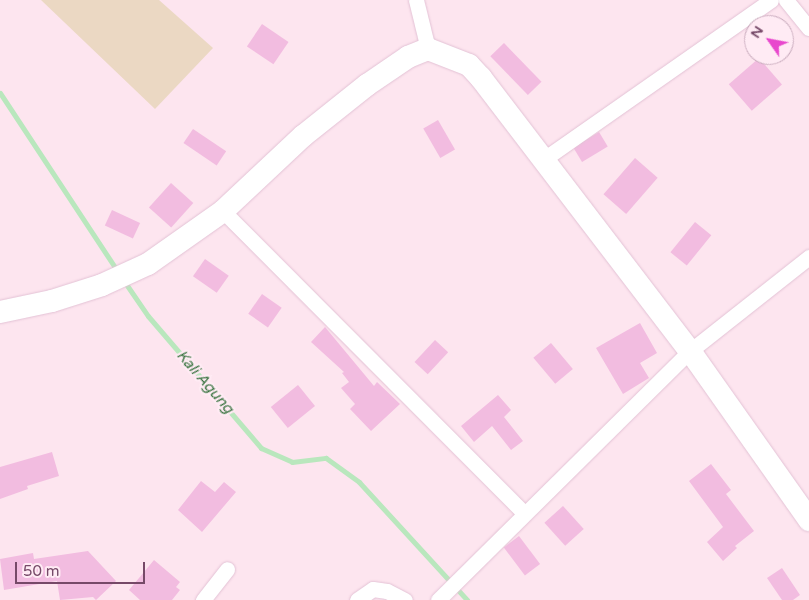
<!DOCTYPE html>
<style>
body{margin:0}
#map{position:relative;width:809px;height:600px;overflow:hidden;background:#fde5ef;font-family:"Varela Round",sans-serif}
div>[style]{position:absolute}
.green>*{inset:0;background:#ebd8c3}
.stream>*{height:5px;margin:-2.5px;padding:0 2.5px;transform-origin:2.5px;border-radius:2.5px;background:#b9e7bd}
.building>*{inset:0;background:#f2bce0;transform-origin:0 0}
.roads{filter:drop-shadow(0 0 1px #e3c2d5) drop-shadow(0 0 1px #e3c2d5)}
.street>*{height:15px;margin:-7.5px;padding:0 7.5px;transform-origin:7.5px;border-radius:7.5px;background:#fff}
.secondary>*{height:22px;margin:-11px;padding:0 11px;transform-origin:11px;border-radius:11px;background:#fff}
span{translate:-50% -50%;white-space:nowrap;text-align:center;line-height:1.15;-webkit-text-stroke:4.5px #ffebf4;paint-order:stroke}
.water-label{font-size:15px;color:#3a7441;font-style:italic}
.north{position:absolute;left:744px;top:15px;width:50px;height:50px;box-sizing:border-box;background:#ffebf4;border:1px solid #c8aabc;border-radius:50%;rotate:303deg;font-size:14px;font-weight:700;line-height:20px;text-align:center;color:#764968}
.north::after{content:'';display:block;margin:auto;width:18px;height:22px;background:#e848cd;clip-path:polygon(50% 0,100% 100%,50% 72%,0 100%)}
.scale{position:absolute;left:15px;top:562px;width:130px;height:22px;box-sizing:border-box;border:2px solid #764968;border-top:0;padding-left:6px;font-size:15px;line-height:18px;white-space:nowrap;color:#764968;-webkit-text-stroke:4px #ffebf4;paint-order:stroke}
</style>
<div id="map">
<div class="green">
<div style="clip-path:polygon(41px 0,159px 0,213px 48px,155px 109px)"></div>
</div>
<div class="stream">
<div style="left:0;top:93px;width:214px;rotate:56.6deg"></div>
<div style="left:124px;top:281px;width:42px;rotate:55.6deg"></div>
<div style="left:148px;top:316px;width:174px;rotate:49.4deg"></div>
<div style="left:261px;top:448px;width:34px;rotate:24deg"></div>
<div style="left:292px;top:462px;width:34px;rotate:-7deg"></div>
<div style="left:326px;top:458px;width:41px;rotate:36deg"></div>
<div style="left:359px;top:482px;width:160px;rotate:47.5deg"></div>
</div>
<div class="building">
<div style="left:262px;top:24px;width:32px;height:27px;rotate:34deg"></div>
<div style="left:504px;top:43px;width:54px;height:19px;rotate:46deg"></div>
<div style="left:759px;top:58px;width:35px;height:40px;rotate:49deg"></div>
<div style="left:438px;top:120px;width:34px;height:17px;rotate:60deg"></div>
<div style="left:193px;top:129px;width:40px;height:17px;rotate:34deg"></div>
<div style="left:599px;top:132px;width:17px;height:30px;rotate:59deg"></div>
<div style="left:635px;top:158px;width:30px;height:48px;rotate:41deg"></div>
<div style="left:171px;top:183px;width:30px;height:33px;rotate:42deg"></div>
<div style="left:112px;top:210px;width:31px;height:17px;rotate:25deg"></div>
<div style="left:695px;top:222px;width:21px;height:39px;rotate:39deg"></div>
<div style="left:205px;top:259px;width:29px;height:21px;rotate:35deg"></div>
<div style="left:262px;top:294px;width:24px;height:24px;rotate:35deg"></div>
<div style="clip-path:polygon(640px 323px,657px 353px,640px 363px,649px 378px,623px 394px,596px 348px)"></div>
<div style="clip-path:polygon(325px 327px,374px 386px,377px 382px,400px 404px,371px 431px,350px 409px,355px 404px,341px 388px,349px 382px,342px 373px,344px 372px,311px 342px)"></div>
<div style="left:435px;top:340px;width:18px;height:30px;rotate:43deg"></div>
<div style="left:551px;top:343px;width:34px;height:23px;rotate:50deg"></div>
<div style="left:298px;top:385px;width:27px;height:35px;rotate:51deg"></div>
<div style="clip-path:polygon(498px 395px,511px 410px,504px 417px,523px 441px,511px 450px,492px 426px,474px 442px,461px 426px)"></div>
<div style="clip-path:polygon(52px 452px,59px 476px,27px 486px,28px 489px,0 499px,0 467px)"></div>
<div style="clip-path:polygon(711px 464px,731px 490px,726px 494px,754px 531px,735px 546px,737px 548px,723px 561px,707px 542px,723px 527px,689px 481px)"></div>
<div style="clip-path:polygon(201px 481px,215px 492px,224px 482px,236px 492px,202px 532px,178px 510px)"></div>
<div style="left:563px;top:506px;width:31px;height:25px;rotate:48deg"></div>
<div style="left:519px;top:536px;width:35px;height:19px;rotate:53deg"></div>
<div style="clip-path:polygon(88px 551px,116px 581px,96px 600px,93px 597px,60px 600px,57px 581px,4px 590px,0 559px,33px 553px,34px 559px)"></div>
<div style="clip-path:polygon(154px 560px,180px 582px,176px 587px,180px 590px,172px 600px,140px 600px,129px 590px)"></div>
<div style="clip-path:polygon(782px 568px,800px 595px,793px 600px,782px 600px,767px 578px)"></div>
</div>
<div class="roads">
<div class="street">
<div style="left:416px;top:0;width:50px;rotate:76.2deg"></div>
<div style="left:786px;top:0;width:36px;rotate:51deg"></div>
<div style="left:544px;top:159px;width:277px;rotate:-35deg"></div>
<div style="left:223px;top:211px;width:426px;rotate:45.1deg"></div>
<div style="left:203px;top:600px;width:39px;rotate:-52deg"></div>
<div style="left:357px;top:600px;width:19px;rotate:-35deg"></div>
<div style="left:373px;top:589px;width:14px;rotate:8deg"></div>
<div style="left:387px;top:591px;width:20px;rotate:27deg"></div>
<div style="left:438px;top:600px;width:354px;rotate:-44.7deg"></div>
<div style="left:690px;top:351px;width:152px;rotate:-38.3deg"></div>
</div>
<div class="secondary">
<div style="left:0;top:312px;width:53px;rotate:-11.9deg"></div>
<div style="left:52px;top:301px;width:52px;rotate:-17.7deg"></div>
<div style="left:102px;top:285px;width:51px;rotate:-24.5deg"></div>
<div style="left:148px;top:264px;width:92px;rotate:-35.2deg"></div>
<div style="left:223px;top:211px;width:110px;rotate:-43.2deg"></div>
<div style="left:303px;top:136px;width:82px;rotate:-38.6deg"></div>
<div style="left:367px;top:85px;width:50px;rotate:-34.3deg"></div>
<div style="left:408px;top:57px;width:22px;rotate:-22deg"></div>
<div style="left:428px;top:49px;width:44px;rotate:21.3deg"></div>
<div style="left:469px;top:65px;width:18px;rotate:47deg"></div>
<div style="left:481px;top:78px;width:344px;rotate:52.6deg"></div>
<div style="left:690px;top:351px;width:207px;rotate:54.8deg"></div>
</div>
</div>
<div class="water-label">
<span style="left:205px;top:382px;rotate:49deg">Kali Agung</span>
</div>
<div class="north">N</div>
<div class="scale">50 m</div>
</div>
